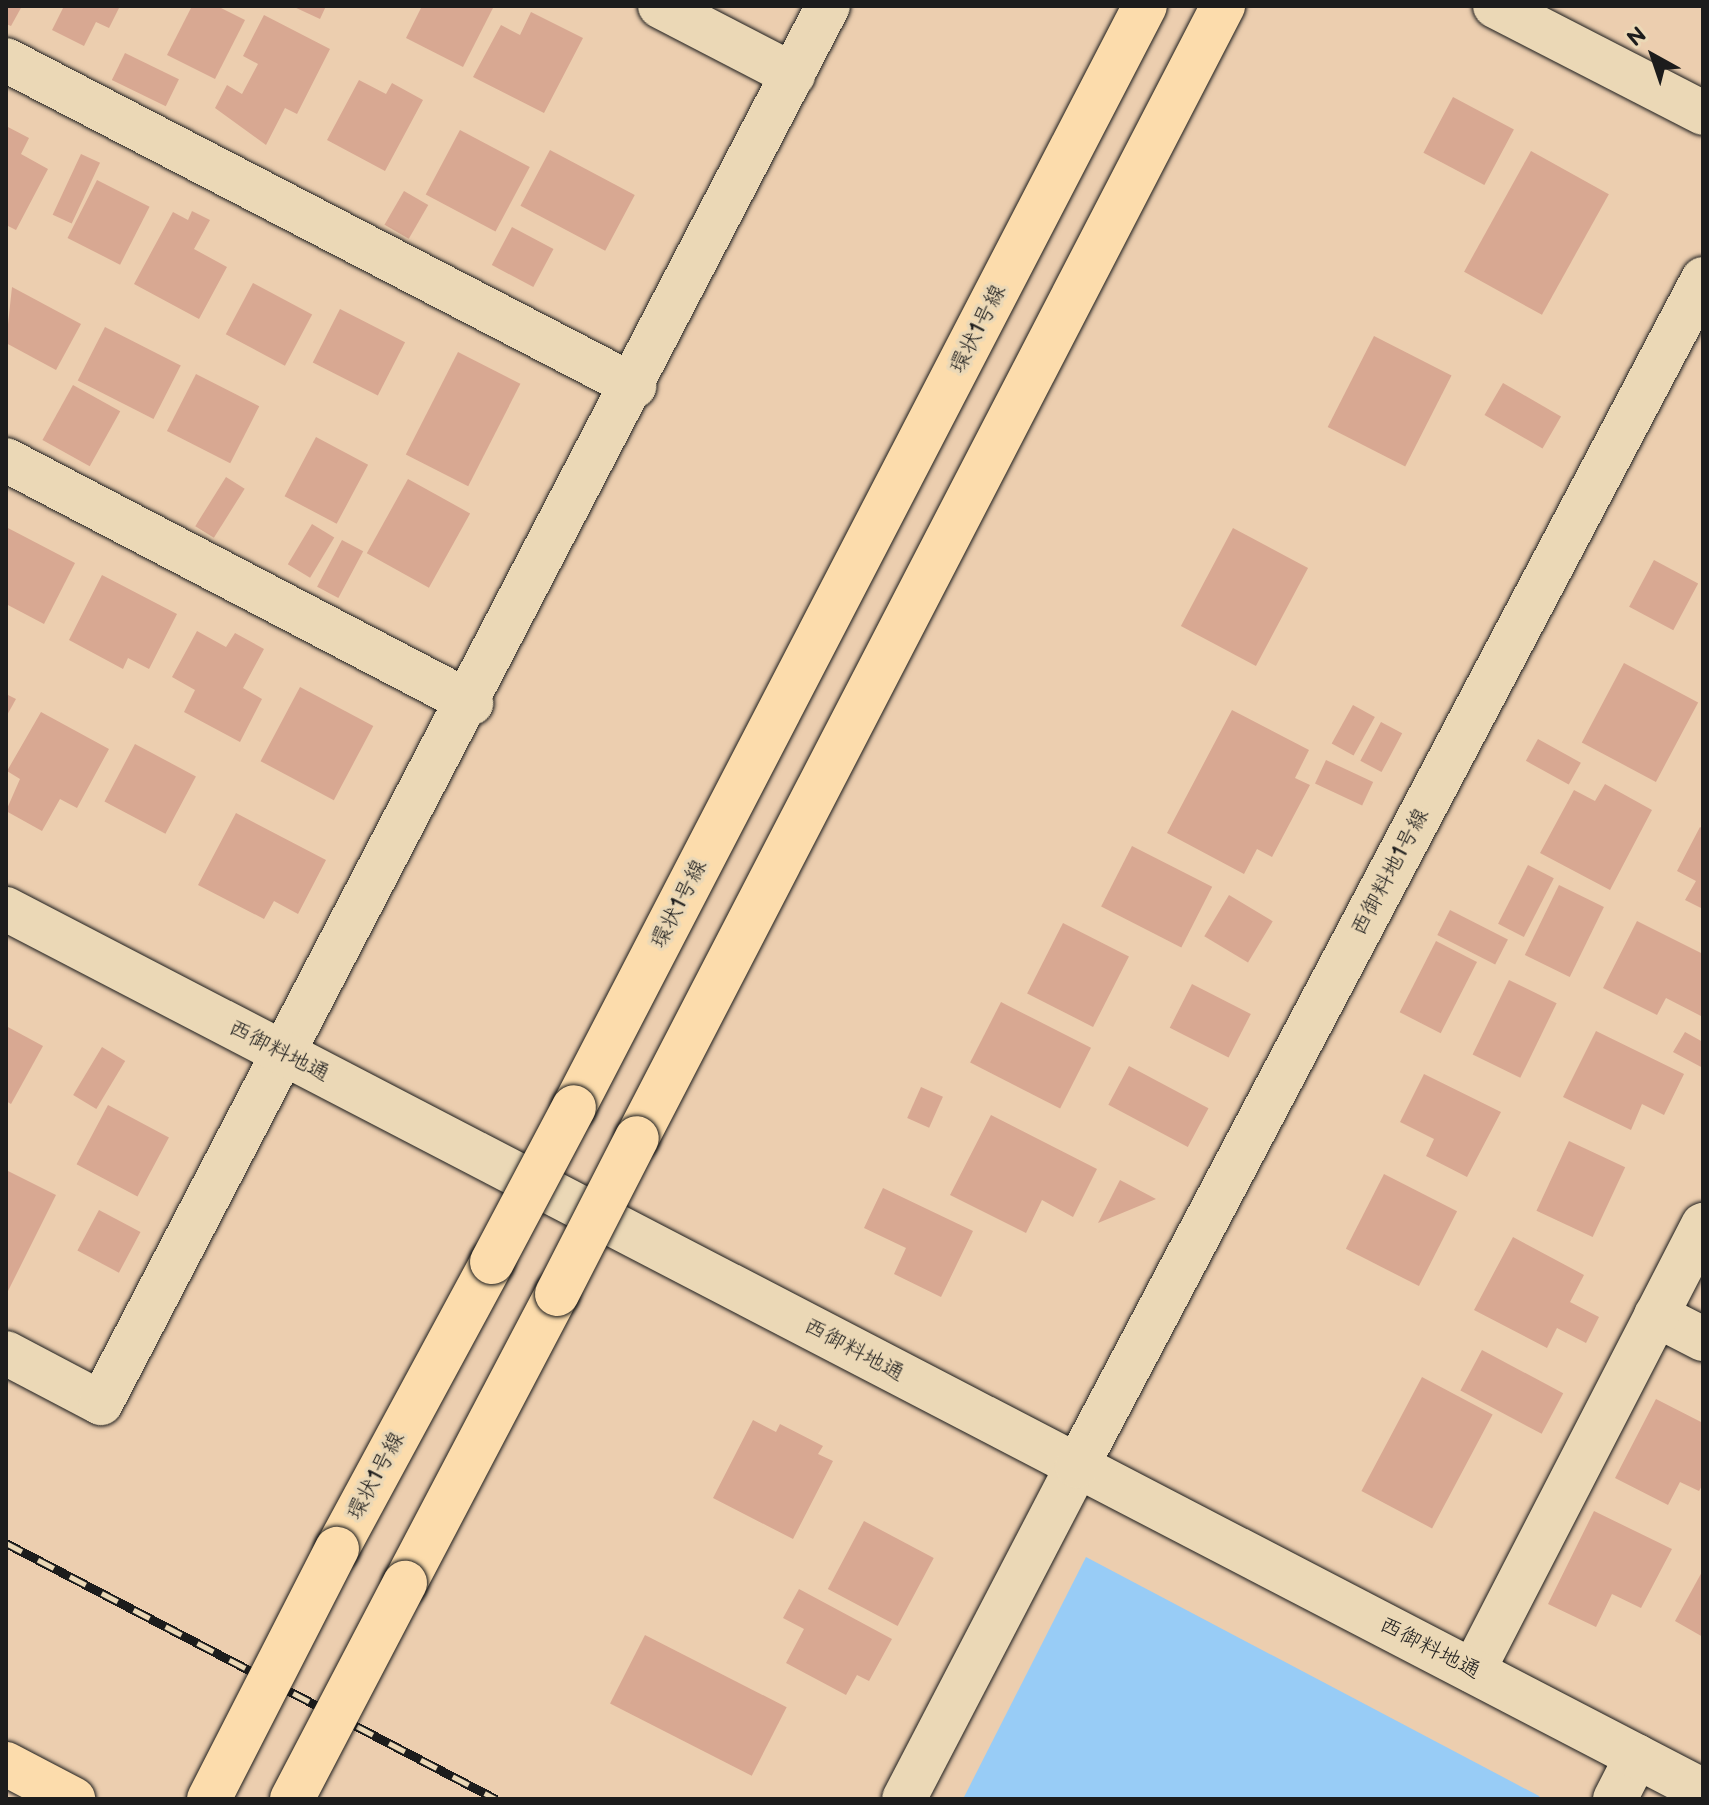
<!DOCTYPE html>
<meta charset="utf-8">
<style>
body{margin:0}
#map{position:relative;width:1709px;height:1805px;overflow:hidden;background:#ecceaf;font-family:"Balsamiq Sans","Klee One",sans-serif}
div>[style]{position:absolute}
.water>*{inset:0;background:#98ccf6}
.building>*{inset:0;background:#d8a892;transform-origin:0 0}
.roads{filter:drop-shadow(0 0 2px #1c1c1c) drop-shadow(0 0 2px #1c1c1c)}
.minor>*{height:44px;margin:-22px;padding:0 22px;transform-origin:22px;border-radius:22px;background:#ebd8b6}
.tertiary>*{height:44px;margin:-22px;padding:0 22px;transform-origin:22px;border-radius:22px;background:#ebd8b6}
.primary>*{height:44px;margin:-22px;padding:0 22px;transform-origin:22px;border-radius:22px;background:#fcdcac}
.trunk>*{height:44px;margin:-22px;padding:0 22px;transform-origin:22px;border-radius:22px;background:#fcdcac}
.rail>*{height:9px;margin-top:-4.5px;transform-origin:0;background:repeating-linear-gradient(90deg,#ebd8b6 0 18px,#1c1c1c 0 36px);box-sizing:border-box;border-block:2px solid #1c1c1c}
.bridges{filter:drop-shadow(0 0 2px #1c1c1c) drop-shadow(0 0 2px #1c1c1c)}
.primary-bridge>*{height:44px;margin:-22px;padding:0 22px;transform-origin:22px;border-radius:22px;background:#fcdcac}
span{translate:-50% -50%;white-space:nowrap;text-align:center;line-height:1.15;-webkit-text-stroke:7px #ebd8b6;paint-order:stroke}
.street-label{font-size:22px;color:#1c1c1c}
.frame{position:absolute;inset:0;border:8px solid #1c1c1c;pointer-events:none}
.north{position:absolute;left:1613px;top:16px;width:80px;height:80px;-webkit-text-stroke:6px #ebd8b6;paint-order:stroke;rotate:320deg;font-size:22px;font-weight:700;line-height:32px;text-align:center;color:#1c1c1c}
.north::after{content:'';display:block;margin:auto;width:28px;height:36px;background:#1c1c1c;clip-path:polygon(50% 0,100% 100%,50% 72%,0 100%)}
</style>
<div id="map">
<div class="water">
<div style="clip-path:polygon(1086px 1557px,1539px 1796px,1541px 1799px,963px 1799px)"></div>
</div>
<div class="building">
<div style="clip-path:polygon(6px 6px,22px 6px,11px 26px,6px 24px)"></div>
<div style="clip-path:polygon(64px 6px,120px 6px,109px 28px,96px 22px,84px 46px,52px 30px)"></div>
<div style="clip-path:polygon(192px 6px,217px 6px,245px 20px,215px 79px,167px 55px)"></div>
<div style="clip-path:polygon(292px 6px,326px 6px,320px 19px)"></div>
<div style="clip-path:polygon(422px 6px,494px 6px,463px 67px,406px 38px)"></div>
<div style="clip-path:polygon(531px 12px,583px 38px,544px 113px,473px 77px,501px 25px,520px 35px)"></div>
<div style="clip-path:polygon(264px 15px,330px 49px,297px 114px,285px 108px,266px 145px,215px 108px,227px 85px,242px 94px,258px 64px,243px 56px)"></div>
<div style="left:125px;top:53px;width:60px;height:30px;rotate:26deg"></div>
<div style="clip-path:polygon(359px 80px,386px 94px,392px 83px,423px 100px,385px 171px,327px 140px)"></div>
<div style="left:1453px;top:97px;width:69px;height:63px;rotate:28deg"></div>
<div style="clip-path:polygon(6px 126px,29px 138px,21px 154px,48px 169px,16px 230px,6px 225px)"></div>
<div style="left:460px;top:130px;width:79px;height:73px;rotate:28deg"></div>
<div style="left:550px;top:150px;width:96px;height:63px;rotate:28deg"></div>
<div style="left:1531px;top:151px;width:89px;height:138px;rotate:29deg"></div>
<div style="left:81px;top:154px;width:21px;height:67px;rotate:25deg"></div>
<div style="left:97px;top:180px;width:59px;height:65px;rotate:27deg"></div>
<div style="left:404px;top:191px;width:28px;height:39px;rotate:30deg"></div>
<div style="clip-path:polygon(192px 211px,210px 220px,194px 249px,227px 267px,199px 319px,134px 284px,173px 212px,188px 220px)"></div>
<div style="left:512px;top:227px;width:47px;height:43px;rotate:28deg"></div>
<div style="left:253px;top:283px;width:67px;height:58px;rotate:28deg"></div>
<div style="clip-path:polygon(12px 287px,81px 324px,56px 370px,6px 343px)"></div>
<div style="left:340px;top:309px;width:73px;height:60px;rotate:27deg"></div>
<div style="left:105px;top:327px;width:85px;height:60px;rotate:27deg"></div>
<div style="left:1374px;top:336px;width:87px;height:102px;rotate:27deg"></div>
<div style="left:458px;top:352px;width:70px;height:115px;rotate:27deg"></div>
<div style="left:196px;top:374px;width:71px;height:64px;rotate:27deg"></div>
<div style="left:1503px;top:383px;width:67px;height:37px;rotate:30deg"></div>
<div style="left:73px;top:385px;width:54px;height:63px;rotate:29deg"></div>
<div style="left:316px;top:437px;width:59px;height:67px;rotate:28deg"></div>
<div style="left:226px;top:477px;width:22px;height:58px;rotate:32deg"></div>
<div style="left:408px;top:479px;width:71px;height:85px;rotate:29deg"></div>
<div style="left:312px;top:524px;width:26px;height:47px;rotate:31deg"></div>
<div style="clip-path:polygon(6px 527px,75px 563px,44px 624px,6px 604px)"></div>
<div style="left:1233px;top:528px;width:85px;height:111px;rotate:28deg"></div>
<div style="left:342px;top:540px;width:24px;height:53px;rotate:28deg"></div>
<div style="left:1654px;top:560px;width:50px;height:53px;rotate:28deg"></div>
<div style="clip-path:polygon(102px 575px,177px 614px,149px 669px,128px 658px,123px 669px,69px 640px)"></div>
<div style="clip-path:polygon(197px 631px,226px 647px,235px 633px,264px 649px,243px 688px,262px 699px,240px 742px,184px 712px,195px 690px,172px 677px)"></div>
<div style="left:1624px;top:663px;width:84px;height:90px;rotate:28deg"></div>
<div style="left:300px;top:687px;width:83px;height:84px;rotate:28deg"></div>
<div style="clip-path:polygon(6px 694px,16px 699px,6px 717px)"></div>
<div style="left:1353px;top:705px;width:25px;height:44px;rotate:29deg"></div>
<div style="clip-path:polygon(1232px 710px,1309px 750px,1295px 778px,1310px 785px,1272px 857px,1257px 849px,1244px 874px,1167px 833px)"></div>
<div style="clip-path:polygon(41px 712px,109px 749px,77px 808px,60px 799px,42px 831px,6px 811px,20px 779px,7px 771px)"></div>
<div style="left:1381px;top:722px;width:24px;height:44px;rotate:28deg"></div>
<div style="left:1538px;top:739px;width:49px;height:25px;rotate:29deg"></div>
<div style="left:135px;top:744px;width:69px;height:65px;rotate:28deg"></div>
<div style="left:1326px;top:760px;width:52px;height:26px;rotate:25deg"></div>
<div style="clip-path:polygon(1605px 784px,1652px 810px,1610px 890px,1540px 853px,1574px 790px,1595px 801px)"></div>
<div style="clip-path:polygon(236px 813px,326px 860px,298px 914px,274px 901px,264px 919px,198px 885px)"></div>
<div style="clip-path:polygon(1700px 827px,1703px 829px,1703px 909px,1685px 900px,1696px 881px,1677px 871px)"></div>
<div style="left:1132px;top:846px;width:90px;height:68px;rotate:27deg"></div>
<div style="left:1528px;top:865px;width:29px;height:66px;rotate:27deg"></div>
<div style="left:1559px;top:885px;width:50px;height:78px;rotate:26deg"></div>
<div style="left:1229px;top:895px;width:51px;height:48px;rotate:31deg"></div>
<div style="left:1450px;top:910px;width:65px;height:28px;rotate:27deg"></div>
<div style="clip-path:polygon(1637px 921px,1703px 954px,1701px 1016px,1666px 998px,1657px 1015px,1603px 988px)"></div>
<div style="left:1063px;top:923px;width:74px;height:79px;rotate:27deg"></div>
<div style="left:1436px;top:941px;width:46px;height:80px;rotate:27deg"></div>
<div style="left:1509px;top:980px;width:53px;height:83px;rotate:26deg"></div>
<div style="left:1192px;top:984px;width:66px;height:49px;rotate:27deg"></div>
<div style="left:1001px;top:1002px;width:101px;height:68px;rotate:27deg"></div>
<div style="clip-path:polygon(6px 1026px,43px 1046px,11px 1104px,6px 1101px)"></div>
<div style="clip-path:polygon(1596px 1031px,1684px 1074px,1664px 1115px,1642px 1104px,1631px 1130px,1563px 1097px)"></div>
<div style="clip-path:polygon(1685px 1032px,1703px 1042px,1703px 1068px,1673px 1052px)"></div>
<div style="left:102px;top:1047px;width:27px;height:56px;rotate:31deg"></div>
<div style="left:1129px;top:1066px;width:90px;height:44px;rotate:28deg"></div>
<div style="clip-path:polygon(1424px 1074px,1501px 1112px,1467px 1177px,1426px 1156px,1434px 1139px,1400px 1122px)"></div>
<div style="left:921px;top:1087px;width:24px;height:34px;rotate:24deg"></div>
<div style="left:108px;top:1105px;width:69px;height:67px;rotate:28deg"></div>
<div style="clip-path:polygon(991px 1115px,1097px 1169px,1073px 1217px,1042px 1200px,1026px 1233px,950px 1195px)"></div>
<div style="left:1569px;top:1141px;width:62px;height:77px;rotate:25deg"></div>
<div style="clip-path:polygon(6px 1170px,56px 1195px,6px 1295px)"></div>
<div style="left:1384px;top:1174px;width:82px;height:84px;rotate:27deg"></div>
<div style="clip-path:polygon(1120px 1180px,1156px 1199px,1098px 1223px)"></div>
<div style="clip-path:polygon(883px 1188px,973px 1231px,941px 1297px,894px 1274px,906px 1248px,864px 1228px)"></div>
<div style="left:99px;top:1210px;width:47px;height:46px;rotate:28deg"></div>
<div style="clip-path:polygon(1513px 1237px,1584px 1275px,1570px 1302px,1599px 1317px,1586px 1343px,1557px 1328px,1547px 1348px,1474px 1310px)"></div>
<div style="left:1482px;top:1350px;width:92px;height:46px;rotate:28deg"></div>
<div style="left:1422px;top:1377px;width:80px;height:129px;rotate:28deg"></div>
<div style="clip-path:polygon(1656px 1399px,1703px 1423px,1703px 1484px,1699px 1491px,1680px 1482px,1668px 1505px,1615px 1478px)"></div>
<div style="clip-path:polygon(753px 1420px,776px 1432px,780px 1424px,823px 1446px,818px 1454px,833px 1461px,793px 1539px,713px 1498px)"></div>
<div style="clip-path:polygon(1594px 1511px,1672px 1549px,1641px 1608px,1612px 1594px,1596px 1627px,1548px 1604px)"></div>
<div style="left:864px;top:1521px;width:79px;height:77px;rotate:28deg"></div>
<div style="clip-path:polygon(1703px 1570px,1703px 1637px,1675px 1621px)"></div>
<div style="clip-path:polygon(799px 1589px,892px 1639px,869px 1681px,857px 1675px,846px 1695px,786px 1663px,804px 1629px,783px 1618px)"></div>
<div style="left:645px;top:1635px;width:159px;height:77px;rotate:27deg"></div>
</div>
<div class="roads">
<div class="minor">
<div style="left:660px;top:6px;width:150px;rotate:27.4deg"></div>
<div style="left:6px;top:60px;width:708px;rotate:27.43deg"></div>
<div style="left:6px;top:460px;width:525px;rotate:27.59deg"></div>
<div style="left:1656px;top:1315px;width:53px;rotate:27.1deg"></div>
<div style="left:6px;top:1353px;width:107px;rotate:27.8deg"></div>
<div style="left:101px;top:1403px;width:1575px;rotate:-62.51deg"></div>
<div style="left:1473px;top:1671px;width:502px;rotate:-62.72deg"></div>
<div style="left:904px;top:1799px;width:375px;rotate:-62.5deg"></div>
<div style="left:1615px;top:1799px;width:48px;rotate:-62.9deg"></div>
</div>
<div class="tertiary">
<div style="left:1495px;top:6px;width:234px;rotate:27.2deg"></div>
<div style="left:6px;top:909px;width:1913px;rotate:27.46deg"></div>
<div style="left:1077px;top:1466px;width:1342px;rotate:-62.19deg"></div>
</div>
<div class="primary">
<div style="left:574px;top:1107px;width:1240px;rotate:-62.59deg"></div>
<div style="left:637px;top:1138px;width:1275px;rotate:-62.63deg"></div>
<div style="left:337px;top:1549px;width:326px;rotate:-61.6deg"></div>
<div style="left:405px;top:1583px;width:327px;rotate:-62.3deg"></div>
</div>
<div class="trunk">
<div style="left:6px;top:1764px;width:76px;rotate:27.6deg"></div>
</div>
</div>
<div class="rail">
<div style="left:6px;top:1543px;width:553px;rotate:27.58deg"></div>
</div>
<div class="bridges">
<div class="primary-bridge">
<div style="left:492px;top:1262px;width:175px;rotate:-62.1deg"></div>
<div style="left:557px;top:1294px;width:175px;rotate:-62.9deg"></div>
<div style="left:209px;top:1799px;width:281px;rotate:-62.9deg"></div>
<div style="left:292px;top:1799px;width:244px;rotate:-62.4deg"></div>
</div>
</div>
<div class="street-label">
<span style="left:978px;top:329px;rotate:-63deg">環状1号線</span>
<span style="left:1390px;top:872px;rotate:-62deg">西御料地1号線</span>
<span style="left:679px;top:904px;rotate:-63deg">環状1号線</span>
<span style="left:279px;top:1051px;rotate:27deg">西御料地通</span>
<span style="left:854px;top:1350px;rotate:28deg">西御料地通</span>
<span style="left:376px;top:1476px;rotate:-62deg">環状1号線</span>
<span style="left:1430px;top:1648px;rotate:27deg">西御料地通</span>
</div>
<div class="frame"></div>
<div class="north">N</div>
</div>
